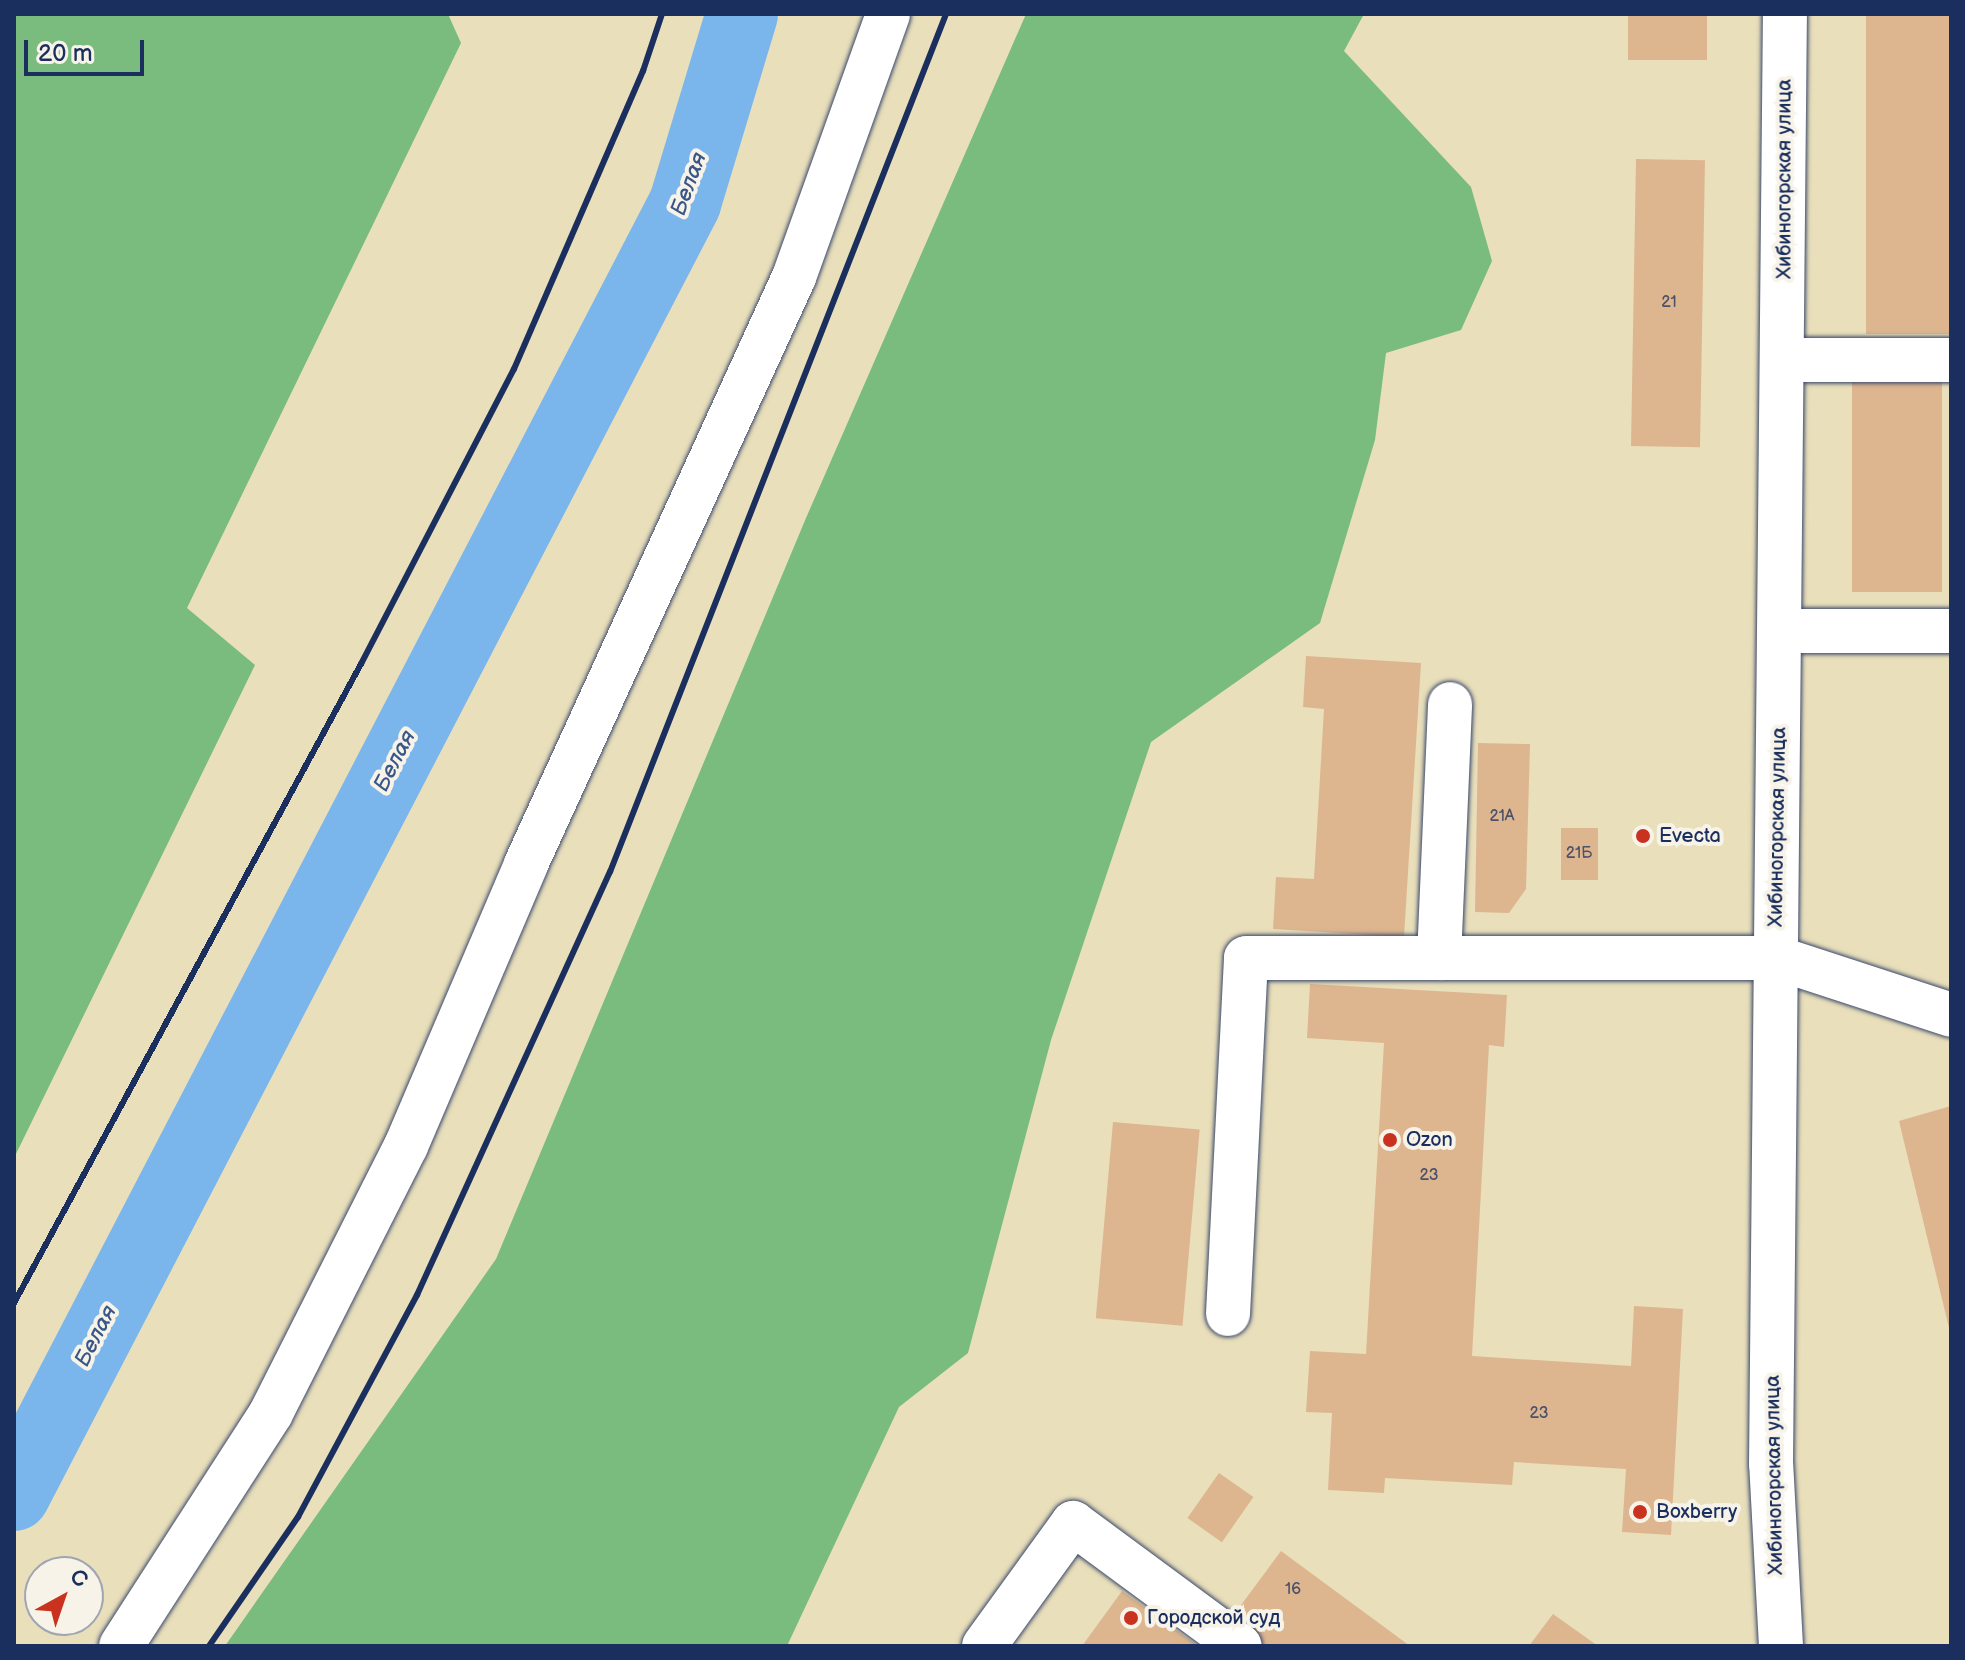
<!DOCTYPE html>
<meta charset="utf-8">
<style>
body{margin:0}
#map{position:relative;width:1965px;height:1660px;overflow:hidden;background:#e9dfbb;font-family:"Balsamiq Sans",sans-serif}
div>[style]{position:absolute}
.forest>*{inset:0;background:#7abc7e}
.river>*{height:72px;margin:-36px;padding:0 36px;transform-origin:36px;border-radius:36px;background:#7ab5eb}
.building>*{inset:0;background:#ddb68f;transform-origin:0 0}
.roads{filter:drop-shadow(0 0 2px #3a496c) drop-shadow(0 0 2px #3a496c)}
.minor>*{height:44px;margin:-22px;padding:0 22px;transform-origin:22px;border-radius:22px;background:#fff}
.rail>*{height:6px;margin:-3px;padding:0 3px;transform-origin:3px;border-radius:3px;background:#1b2f5e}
.dots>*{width:22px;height:22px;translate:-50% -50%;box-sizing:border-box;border:4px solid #f7f3e8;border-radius:50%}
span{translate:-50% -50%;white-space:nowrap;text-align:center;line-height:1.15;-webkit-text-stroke:8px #f7f3e8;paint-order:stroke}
.number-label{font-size:16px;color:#4c516a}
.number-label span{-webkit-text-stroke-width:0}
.street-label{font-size:20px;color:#1b2f5e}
.poi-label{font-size:20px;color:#1b2f5e}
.left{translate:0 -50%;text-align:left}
.water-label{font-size:22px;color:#385788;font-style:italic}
.frame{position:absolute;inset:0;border:16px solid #1b2f5e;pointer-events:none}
.north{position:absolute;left:24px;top:1556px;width:80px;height:80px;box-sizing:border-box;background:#f7f3e8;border:2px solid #9fa5b1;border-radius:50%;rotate:40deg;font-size:22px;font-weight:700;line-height:32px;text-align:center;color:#1b2f5e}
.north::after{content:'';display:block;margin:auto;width:28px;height:36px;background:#c8321e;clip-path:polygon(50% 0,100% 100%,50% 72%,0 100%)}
.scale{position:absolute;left:24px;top:40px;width:120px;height:36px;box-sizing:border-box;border:4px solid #1b2f5e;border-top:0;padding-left:10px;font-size:24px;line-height:28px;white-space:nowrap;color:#1b2f5e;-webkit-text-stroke:6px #f7f3e8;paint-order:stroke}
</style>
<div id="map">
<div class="forest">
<div style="clip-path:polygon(14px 14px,448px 14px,461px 43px,187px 608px,255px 665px,14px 1158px)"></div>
<div style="clip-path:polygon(1026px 14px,1364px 14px,1344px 51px,1471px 187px,1492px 261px,1461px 330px,1386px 353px,1375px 440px,1320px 623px,1151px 742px,1051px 1040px,968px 1353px,899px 1407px,787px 1646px,225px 1646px,496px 1259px,806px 518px)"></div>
</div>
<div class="river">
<div style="left:14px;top:1495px;width:1456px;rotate:-62.55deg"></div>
<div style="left:685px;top:203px;width:197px;rotate:-73.2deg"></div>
</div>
<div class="building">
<div style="left:1628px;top:14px;width:79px;height:46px"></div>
<div style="left:1866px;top:14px;width:85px;height:320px"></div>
<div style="left:1636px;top:159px;width:69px;height:287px;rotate:1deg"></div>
<div style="left:1852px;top:382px;width:90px;height:210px"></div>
<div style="clip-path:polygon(1306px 656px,1421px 663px,1404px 937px,1273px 929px,1276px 877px,1314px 879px,1324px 709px,1303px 707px)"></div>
<div style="clip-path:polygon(1478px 743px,1530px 744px,1526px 889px,1509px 913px,1475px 912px)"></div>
<div style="left:1561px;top:828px;width:37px;height:52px"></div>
<div style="clip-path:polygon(1310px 984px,1507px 995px,1504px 1047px,1489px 1045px,1472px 1356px,1631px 1366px,1634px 1306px,1683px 1309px,1671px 1535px,1622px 1532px,1626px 1469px,1514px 1462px,1512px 1485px,1385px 1478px,1384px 1493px,1328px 1490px,1332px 1413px,1306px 1412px,1310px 1351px,1366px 1354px,1384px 1043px,1307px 1038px)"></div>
<div style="clip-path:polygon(1951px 1106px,1951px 1332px,1950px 1332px,1899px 1121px)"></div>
<div style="left:1113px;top:1122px;width:87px;height:197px;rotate:5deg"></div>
<div style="left:1219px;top:1473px;width:42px;height:55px;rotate:35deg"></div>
<div style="clip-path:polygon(1281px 1551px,1410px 1646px,1249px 1646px,1224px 1628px)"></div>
<div style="clip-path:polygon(1122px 1591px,1198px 1646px,1082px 1646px)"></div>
<div style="clip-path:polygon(1553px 1614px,1598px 1646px,1529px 1646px)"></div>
</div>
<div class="roads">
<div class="minor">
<div style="left:1784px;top:360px;width:167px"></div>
<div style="left:1780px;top:631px;width:171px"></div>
<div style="left:1439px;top:958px;width:254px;rotate:-87.5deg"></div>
<div style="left:1228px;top:1314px;width:356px;rotate:-87.1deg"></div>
<div style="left:1246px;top:958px;width:531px"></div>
<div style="left:1777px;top:958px;width:183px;rotate:18.1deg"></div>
<div style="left:121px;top:1646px;width:277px;rotate:-57.2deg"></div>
<div style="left:271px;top:1413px;width:299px;rotate:-63.2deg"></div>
<div style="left:406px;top:1146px;width:306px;rotate:-66.9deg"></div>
<div style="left:526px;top:864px;width:645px;rotate:-65.46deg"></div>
<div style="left:794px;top:277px;width:279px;rotate:-70.3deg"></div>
<div style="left:984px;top:1646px;width:152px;rotate:-54.1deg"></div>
<div style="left:1073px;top:1523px;width:207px;rotate:36.4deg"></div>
<div style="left:1781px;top:1646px;width:182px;rotate:-93.1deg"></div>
<div style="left:1771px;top:1464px;width:1450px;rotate:-89.45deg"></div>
</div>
</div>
<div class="rail">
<div style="left:14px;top:1303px;width:727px;rotate:-61.5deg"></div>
<div style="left:361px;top:664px;width:332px;rotate:-62.6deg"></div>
<div style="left:514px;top:369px;width:325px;rotate:-66.6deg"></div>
<div style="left:643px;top:71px;width:60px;rotate:-71.6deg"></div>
<div style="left:209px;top:1646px;width:157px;rotate:-55.4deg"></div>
<div style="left:298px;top:1517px;width:252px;rotate:-61.8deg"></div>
<div style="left:417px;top:1295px;width:465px;rotate:-65.5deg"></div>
<div style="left:610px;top:872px;width:921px;rotate:-68.61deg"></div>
</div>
<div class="dots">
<div style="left:1643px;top:836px;background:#c8321e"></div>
<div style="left:1390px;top:1140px;background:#c8321e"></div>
<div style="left:1640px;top:1512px;background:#c8321e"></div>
<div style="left:1131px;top:1618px;background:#c8321e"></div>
</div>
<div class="number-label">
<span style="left:1669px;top:303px">21</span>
<span style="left:1502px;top:817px">21А</span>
<span style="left:1579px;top:854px">21Б</span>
<span style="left:1429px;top:1176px">23</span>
<span style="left:1539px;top:1414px">23</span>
<span style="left:1293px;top:1590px">16</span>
</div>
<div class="street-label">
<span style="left:1785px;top:179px;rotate:-90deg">Хибиногорская улица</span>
<span style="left:1778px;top:827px;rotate:-89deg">Хибиногорская улица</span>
<span style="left:1775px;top:1475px;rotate:-91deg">Хибиногорская улица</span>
</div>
<div class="poi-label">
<span class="left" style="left:1659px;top:836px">Evecta</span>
<span class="left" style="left:1406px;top:1140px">Ozon</span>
<span class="left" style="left:1656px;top:1512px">Boxberry</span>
<span class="left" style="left:1147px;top:1618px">Городской суд</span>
</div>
<div class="water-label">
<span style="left:689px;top:184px;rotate:-70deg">Белая</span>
<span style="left:395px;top:761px;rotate:-63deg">Белая</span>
<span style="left:96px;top:1336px;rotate:-63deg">Белая</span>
</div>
<div class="frame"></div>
<div class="north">С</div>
<div class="scale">20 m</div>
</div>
